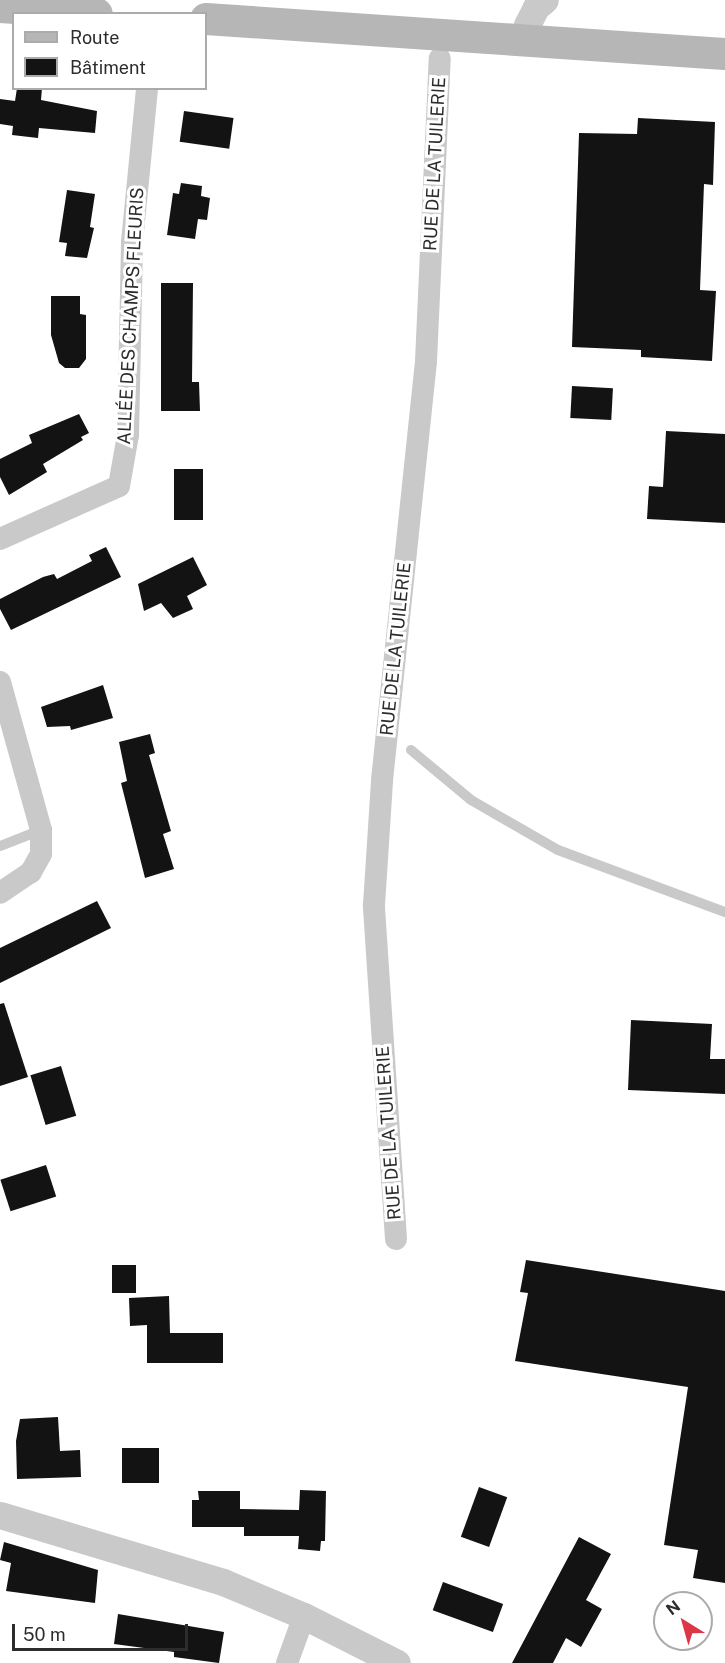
<!DOCTYPE html>
<meta charset="utf-8">
<style>
body{margin:0}
#map{position:relative;width:725px;height:1663px;overflow:hidden;background:#fff;font-family:"Public Sans",sans-serif}
div>[style]{position:absolute}
.building>*{inset:0;background:#131313;transform-origin:0 0}
.service>*{height:10px;margin:-5px;padding:0 5px;transform-origin:5px;border-radius:5px;background:#c9c9c9}
.minor>*{height:22px;margin:-11px;padding:0 11px;transform-origin:11px;border-radius:11px;background:#c9c9c9}
.tertiary>*{height:27px;margin:-13.5px;padding:0 13.5px;transform-origin:13.5px;border-radius:13.5px;background:#c9c9c9}
.secondary>*{height:32px;margin:-16px;padding:0 16px;transform-origin:16px;border-radius:16px;background:#b6b6b6}
span{translate:-50% -50%;white-space:nowrap;text-align:center;line-height:1.15;-webkit-text-stroke:6px #fff;paint-order:stroke}
.street-label{font-size:18px;color:#2c2c2c}
.legend{position:absolute;left:12px;top:12px;width:195px;height:78px;box-sizing:border-box;background:#fff;border:2px solid #ababab;margin:0;padding:8px 10px;list-style:none;font-size:18px;color:#2c2c2c}
.legend li{display:flex;align-items:center;gap:12px;height:30px}
.legend b{width:30px;border:2px solid #ababab}
.north{position:absolute;left:653px;top:1591px;width:60px;height:60px;box-sizing:border-box;background:#fff;border:2px solid #ababab;border-radius:50%;rotate:323deg;font-size:16px;font-weight:700;line-height:24px;text-align:center;color:#2c2c2c}
.north::after{content:'';display:block;margin:auto;width:21px;height:27px;background:#dc3647;clip-path:polygon(50% 0,100% 100%,50% 72%,0 100%)}
.scale{position:absolute;left:12px;top:1624px;width:176px;height:27px;box-sizing:border-box;border:3px solid #2c2c2c;border-top:0;padding-left:8px;font-size:18px;line-height:21px;white-space:nowrap;color:#2c2c2c;-webkit-text-stroke:4px #fff;paint-order:stroke}
</style>
<div id="map">
<div class="building">
<div style="clip-path:polygon(17px 88px,42px 88px,41px 100px,97px 111px,95px 133px,39px 128px,38px 138px,12px 135px,13px 126px,0 124px,0 99px,15px 101px)"></div>
<div style="left:184px;top:111px;width:50px;height:31px;rotate:8deg"></div>
<div style="clip-path:polygon(638px 118px,715px 122px,713px 185px,704px 184px,700px 290px,716px 291px,712px 361px,641px 357px,641px 350px,572px 347px,579px 133px,637px 134px)"></div>
<div style="clip-path:polygon(181px 183px,202px 186px,201px 196px,210px 198px,207px 220px,198px 219px,195px 239px,167px 235px,173px 193px,179px 194px)"></div>
<div style="clip-path:polygon(67px 190px,95px 194px,90px 227px,94px 228px,87px 258px,65px 256px,67px 243px,59px 242px)"></div>
<div style="clip-path:polygon(161px 283px,193px 283px,192px 382px,199px 382px,200px 411px,161px 411px)"></div>
<div style="clip-path:polygon(51px 296px,80px 296px,80px 314px,86px 315px,86px 359px,79px 368px,65px 368px,59px 363px,51px 335px)"></div>
<div style="left:572px;top:386px;width:41px;height:32px;rotate:3deg"></div>
<div style="clip-path:polygon(79px 414px,89px 433px,81px 437px,83px 440px,43px 464px,47px 472px,9px 495px,0 477px,0 459px,32px 443px,29px 435px)"></div>
<div style="clip-path:polygon(666px 431px,725px 434px,725px 523px,647px 519px,649px 486px,663px 487px)"></div>
<div style="left:203px;top:469px;width:51px;height:29px;rotate:90deg"></div>
<div style="clip-path:polygon(106px 547px,121px 577px,11px 630px,0 609px,0 599px,43px 577px,54px 574px,57px 579px,92px 561px,89px 555px)"></div>
<div style="clip-path:polygon(193px 557px,207px 585px,187px 596px,193px 609px,173px 618px,161px 603px,144px 611px,138px 584px)"></div>
<div style="clip-path:polygon(103px 685px,113px 718px,71px 730px,70px 726px,47px 727px,41px 707px)"></div>
<div style="clip-path:polygon(150px 734px,155px 753px,149px 755px,171px 831px,163px 834px,174px 869px,145px 878px,121px 783px,127px 781px,119px 742px)"></div>
<div style="clip-path:polygon(97px 901px,111px 928px,0 983px,0 948px)"></div>
<div style="clip-path:polygon(4px 1003px,28px 1077px,0 1086px,0 1004px)"></div>
<div style="clip-path:polygon(631px 1020px,712px 1024px,710px 1059px,725px 1059px,725px 1094px,628px 1090px)"></div>
<div style="left:61px;top:1066px;width:52px;height:32px;rotate:73deg"></div>
<div style="left:46px;top:1165px;width:33px;height:48px;rotate:72deg"></div>
<div style="clip-path:polygon(526px 1260px,725px 1291px,725px 1583px,693px 1578px,698px 1550px,664px 1545px,688px 1387px,515px 1361px,528px 1293px,520px 1292px)"></div>
<div style="left:136px;top:1265px;width:28px;height:24px;rotate:90deg"></div>
<div style="clip-path:polygon(169px 1296px,170px 1333px,223px 1333px,223px 1363px,147px 1363px,147px 1325px,130px 1326px,129px 1298px)"></div>
<div style="clip-path:polygon(58px 1417px,60px 1451px,80px 1450px,81px 1477px,17px 1479px,16px 1441px,20px 1419px)"></div>
<div style="left:159px;top:1448px;width:35px;height:37px;rotate:90deg"></div>
<div style="left:479px;top:1487px;width:30px;height:53px;rotate:20deg"></div>
<div style="clip-path:polygon(300px 1490px,326px 1491px,325px 1541px,321px 1541px,320px 1551px,298px 1549px,299px 1536px,244px 1536px,244px 1527px,192px 1527px,192px 1500px,199px 1500px,198px 1491px,240px 1491px,240px 1509px,299px 1510px)"></div>
<div style="clip-path:polygon(579px 1537px,611px 1554px,586px 1600px,602px 1609px,581px 1647px,566px 1638px,553px 1663px,512px 1663px)"></div>
<div style="clip-path:polygon(4px 1542px,98px 1570px,95px 1603px,6px 1591px,11px 1563px,0 1560px)"></div>
<div style="left:443px;top:1582px;width:64px;height:30px;rotate:20deg"></div>
<div style="clip-path:polygon(118px 1614px,224px 1632px,219px 1663px,174px 1657px,174px 1652px,114px 1644px)"></div>
</div>
<div class="service">
<div style="left:411px;top:750px;width:78px;rotate:39.8deg"></div>
<div style="left:471px;top:800px;width:100px;rotate:29.9deg"></div>
<div style="left:558px;top:850px;width:178px;rotate:20.4deg"></div>
<div style="left:0;top:846px;width:44px;rotate:-21.3deg"></div>
</div>
<div class="minor">
<div style="left:0;top:539px;width:130px;rotate:-24deg"></div>
<div style="left:119px;top:486px;width:52px;rotate:-80deg"></div>
<div style="left:128px;top:435px;width:193px;rotate:-88.8deg"></div>
<div style="left:132px;top:242px;width:155px;rotate:-84.4deg"></div>
<div style="left:0;top:682px;width:154px;rotate:74.5deg"></div>
<div style="left:41px;top:830px;width:24px;rotate:90deg"></div>
<div style="left:41px;top:854px;width:21px;rotate:119deg"></div>
<div style="left:31px;top:872px;width:37px;rotate:146deg"></div>
<div style="left:396px;top:1239px;width:335px;rotate:-93.8deg"></div>
<div style="left:374px;top:905px;width:125px;rotate:-86.3deg"></div>
<div style="left:382px;top:780px;width:421px;rotate:-84deg"></div>
<div style="left:426px;top:361px;width:303px;rotate:-87.4deg"></div>
<div style="left:287px;top:1663px;width:50px;rotate:-70.1deg"></div>
</div>
<div class="tertiary">
<div style="left:526px;top:41px;width:16px;rotate:-86deg"></div>
<div style="left:527px;top:25px;width:20px;rotate:-63deg"></div>
<div style="left:536px;top:7px;width:11px;rotate:-38deg"></div>
<div style="left:0;top:1515px;width:233px;rotate:16.7deg"></div>
<div style="left:223px;top:1582px;width:88px;rotate:22.8deg"></div>
<div style="left:304px;top:1616px;width:104px;rotate:26.8deg"></div>
</div>
<div class="secondary">
<div style="left:0;top:7px;width:97px;rotate:4.1deg"></div>
<div style="left:206px;top:19px;width:520px;rotate:3.86deg"></div>
</div>
<div class="street-label">
<span style="left:435px;top:164px;rotate:-87deg">RUE DE LA TUILERIE</span>
<span style="left:131px;top:316px;rotate:-87deg">ALLÉE DES CHAMPS FLEURIS</span>
<span style="left:396px;top:649px;rotate:-84deg">RUE DE LA TUILERIE</span>
<span style="left:389px;top:1133px;rotate:-94deg">RUE DE LA TUILERIE</span>
</div>
<ul class="legend">
<li><b style="height:8px;background:#b6b6b6"></b>Route</li>
<li><b style="height:16px;background:#131313"></b>Bâtiment</li>
</ul>
<div class="north">N</div>
<div class="scale">50 m</div>
</div>
